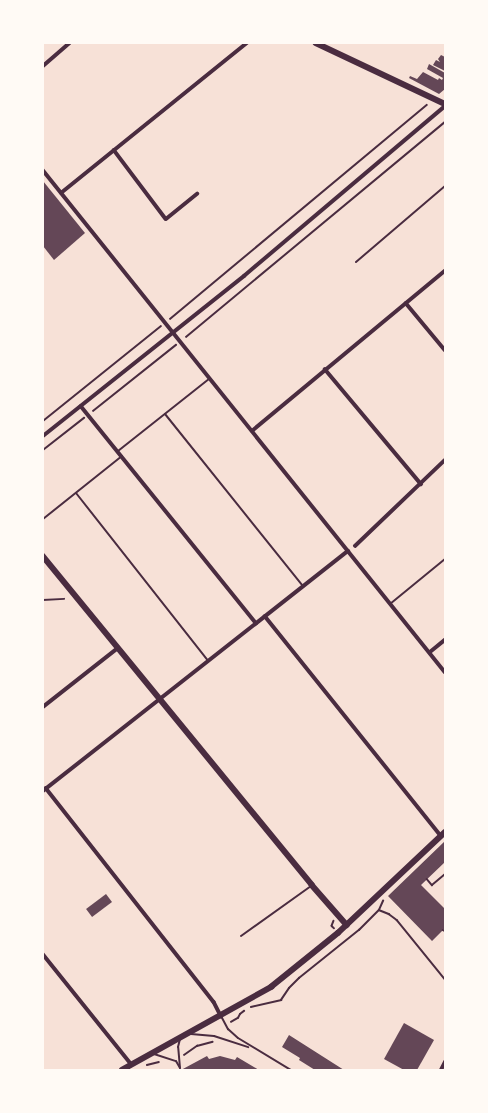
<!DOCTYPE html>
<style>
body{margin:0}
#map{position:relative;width:488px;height:1113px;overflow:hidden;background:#f7e1d7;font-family:"PT Sans",sans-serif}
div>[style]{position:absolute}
.building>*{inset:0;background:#644757;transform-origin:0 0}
.path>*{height:1.5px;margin:-0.75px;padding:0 0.75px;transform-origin:0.75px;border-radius:0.75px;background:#4a2c40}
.service>*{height:2px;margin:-1px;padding:0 1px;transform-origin:1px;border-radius:1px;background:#4a2c40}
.minor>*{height:3.5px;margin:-1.75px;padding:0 1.75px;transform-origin:1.75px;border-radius:1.75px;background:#4a2c40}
.secondary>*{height:5.5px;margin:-2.75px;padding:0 2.75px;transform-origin:2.75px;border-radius:2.75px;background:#4a2c40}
span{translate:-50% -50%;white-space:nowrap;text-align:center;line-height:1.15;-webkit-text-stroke:3px #fffaf5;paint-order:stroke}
.frame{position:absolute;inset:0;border:44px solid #fffaf5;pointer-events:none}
</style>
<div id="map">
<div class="building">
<div style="clip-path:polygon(441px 55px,445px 57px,445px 71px,433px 65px,436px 60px,440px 62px,438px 59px)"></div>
<div style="clip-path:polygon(429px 64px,445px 73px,445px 89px,439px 94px,409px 78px,410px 76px,417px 79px,423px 72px,438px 80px,439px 78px,442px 80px,443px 78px,427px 69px)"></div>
<div style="clip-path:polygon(43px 181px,85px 233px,54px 260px,43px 246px)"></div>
<div style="clip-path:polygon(445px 841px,445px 862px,421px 885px,445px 909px,445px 928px,432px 941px,388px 896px)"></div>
<div style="left:106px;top:894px;width:10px;height:25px;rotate:53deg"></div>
<div style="clip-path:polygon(404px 1023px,434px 1040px,417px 1070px,404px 1070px,384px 1059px)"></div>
<div style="clip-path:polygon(289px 1035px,344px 1070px,315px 1070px,299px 1060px,300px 1058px,282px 1047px)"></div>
<div style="clip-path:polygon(207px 1056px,209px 1059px,220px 1056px,235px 1060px,237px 1057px,259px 1070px,181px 1070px)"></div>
</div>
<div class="path">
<div style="left:170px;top:319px;width:334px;rotate:-39.8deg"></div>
<div style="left:186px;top:337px;width:337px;rotate:-39.7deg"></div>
<div style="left:93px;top:411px;width:106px;rotate:-38.5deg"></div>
<div style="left:43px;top:421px;width:151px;rotate:-38.8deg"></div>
<div style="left:43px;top:450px;width:52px;rotate:-38deg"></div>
<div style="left:43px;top:600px;width:21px;rotate:-3deg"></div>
<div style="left:427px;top:879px;width:8px;rotate:50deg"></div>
<div style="left:432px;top:885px;width:17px;rotate:-40deg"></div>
<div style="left:379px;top:910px;width:11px;rotate:22deg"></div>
<div style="left:389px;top:914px;width:10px;rotate:37deg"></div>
<div style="left:397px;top:920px;width:76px;rotate:50.9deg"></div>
<div style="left:334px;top:921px;width:5px;rotate:112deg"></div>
<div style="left:332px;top:926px;width:3px;rotate:45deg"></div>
<div style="left:443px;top:930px;width:2px;rotate:27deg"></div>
<div style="left:251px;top:1007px;width:31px;rotate:-13deg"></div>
<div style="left:281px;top:1000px;width:14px;rotate:-56deg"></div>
<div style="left:289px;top:988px;width:14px;rotate:-45deg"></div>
<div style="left:299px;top:978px;width:77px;rotate:-38.7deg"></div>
<div style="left:359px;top:930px;width:28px;rotate:-45deg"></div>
<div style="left:379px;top:910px;width:10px;rotate:-66deg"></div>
<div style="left:231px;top:1022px;width:8px;rotate:-30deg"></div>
<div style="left:238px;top:1018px;width:4px;rotate:-63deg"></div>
<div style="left:240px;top:1014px;width:5px;rotate:-37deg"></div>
<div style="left:184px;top:1055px;width:16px;rotate:-35deg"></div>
<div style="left:197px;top:1046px;width:16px;rotate:-15deg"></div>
<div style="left:147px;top:1065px;width:12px;rotate:-14deg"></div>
</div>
<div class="service">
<div style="left:356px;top:262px;width:117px;rotate:-40.5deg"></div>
<div style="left:165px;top:414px;width:221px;rotate:51.3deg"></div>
<div style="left:118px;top:451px;width:116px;rotate:-38.4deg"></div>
<div style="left:76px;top:493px;width:214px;rotate:51.8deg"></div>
<div style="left:43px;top:519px;width:101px;rotate:-38.6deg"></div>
<div style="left:390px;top:604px;width:71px;rotate:-39.3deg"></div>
<div style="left:241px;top:936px;width:86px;rotate:-35.5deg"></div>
<div style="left:221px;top:1016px;width:15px;rotate:62deg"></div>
<div style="left:228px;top:1029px;width:13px;rotate:42deg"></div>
<div style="left:238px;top:1038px;width:62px;rotate:31.1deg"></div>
<div style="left:191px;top:1034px;width:23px;rotate:5deg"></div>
<div style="left:214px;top:1036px;width:36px;rotate:18deg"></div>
<div style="left:154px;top:1054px;width:23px;rotate:18deg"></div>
<div style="left:176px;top:1061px;width:8px;rotate:60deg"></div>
<div style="left:180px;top:1068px;width:21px;rotate:-95deg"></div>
<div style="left:178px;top:1047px;width:8px;rotate:-76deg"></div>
</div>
<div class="minor">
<div style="left:43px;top:66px;width:35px;rotate:-41deg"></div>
<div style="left:114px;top:150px;width:86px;rotate:53deg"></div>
<div style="left:166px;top:219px;width:40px;rotate:-39deg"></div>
<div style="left:43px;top:170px;width:643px;rotate:51.31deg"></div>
<div style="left:61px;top:193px;width:239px;rotate:-38.9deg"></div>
<div style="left:406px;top:303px;width:61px;rotate:50.3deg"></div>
<div style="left:325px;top:369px;width:150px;rotate:50.1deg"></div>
<div style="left:81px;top:406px;width:279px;rotate:51.1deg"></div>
<div style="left:252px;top:431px;width:251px;rotate:-39.7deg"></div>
<div style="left:43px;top:436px;width:257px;rotate:-38.5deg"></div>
<div style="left:244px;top:276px;width:263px;rotate:-40.2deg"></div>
<div style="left:355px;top:546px;width:124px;rotate:-43.7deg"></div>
<div style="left:265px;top:616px;width:282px;rotate:51.3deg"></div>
<div style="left:430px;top:652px;width:19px;rotate:-39deg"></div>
<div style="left:43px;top:707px;width:95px;rotate:-38.2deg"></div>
<div style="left:46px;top:788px;width:272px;rotate:51.9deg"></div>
<div style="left:214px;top:1002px;width:16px;rotate:63deg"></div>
<div style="left:43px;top:791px;width:388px;rotate:-38.2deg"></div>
<div style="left:43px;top:954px;width:142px;rotate:51.3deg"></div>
<div style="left:441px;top:1070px;width:9px;rotate:-63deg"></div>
</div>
<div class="secondary">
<div style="left:316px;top:43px;width:143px;rotate:25.3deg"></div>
<div style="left:43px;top:556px;width:425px;rotate:50.7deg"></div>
<div style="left:312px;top:885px;width:53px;rotate:48.8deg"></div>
<div style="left:122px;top:1070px;width:171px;rotate:-29.1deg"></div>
<div style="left:271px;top:987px;width:86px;rotate:-38.9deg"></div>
<div style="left:338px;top:933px;width:147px;rotate:-43.3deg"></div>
</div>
<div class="frame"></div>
</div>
